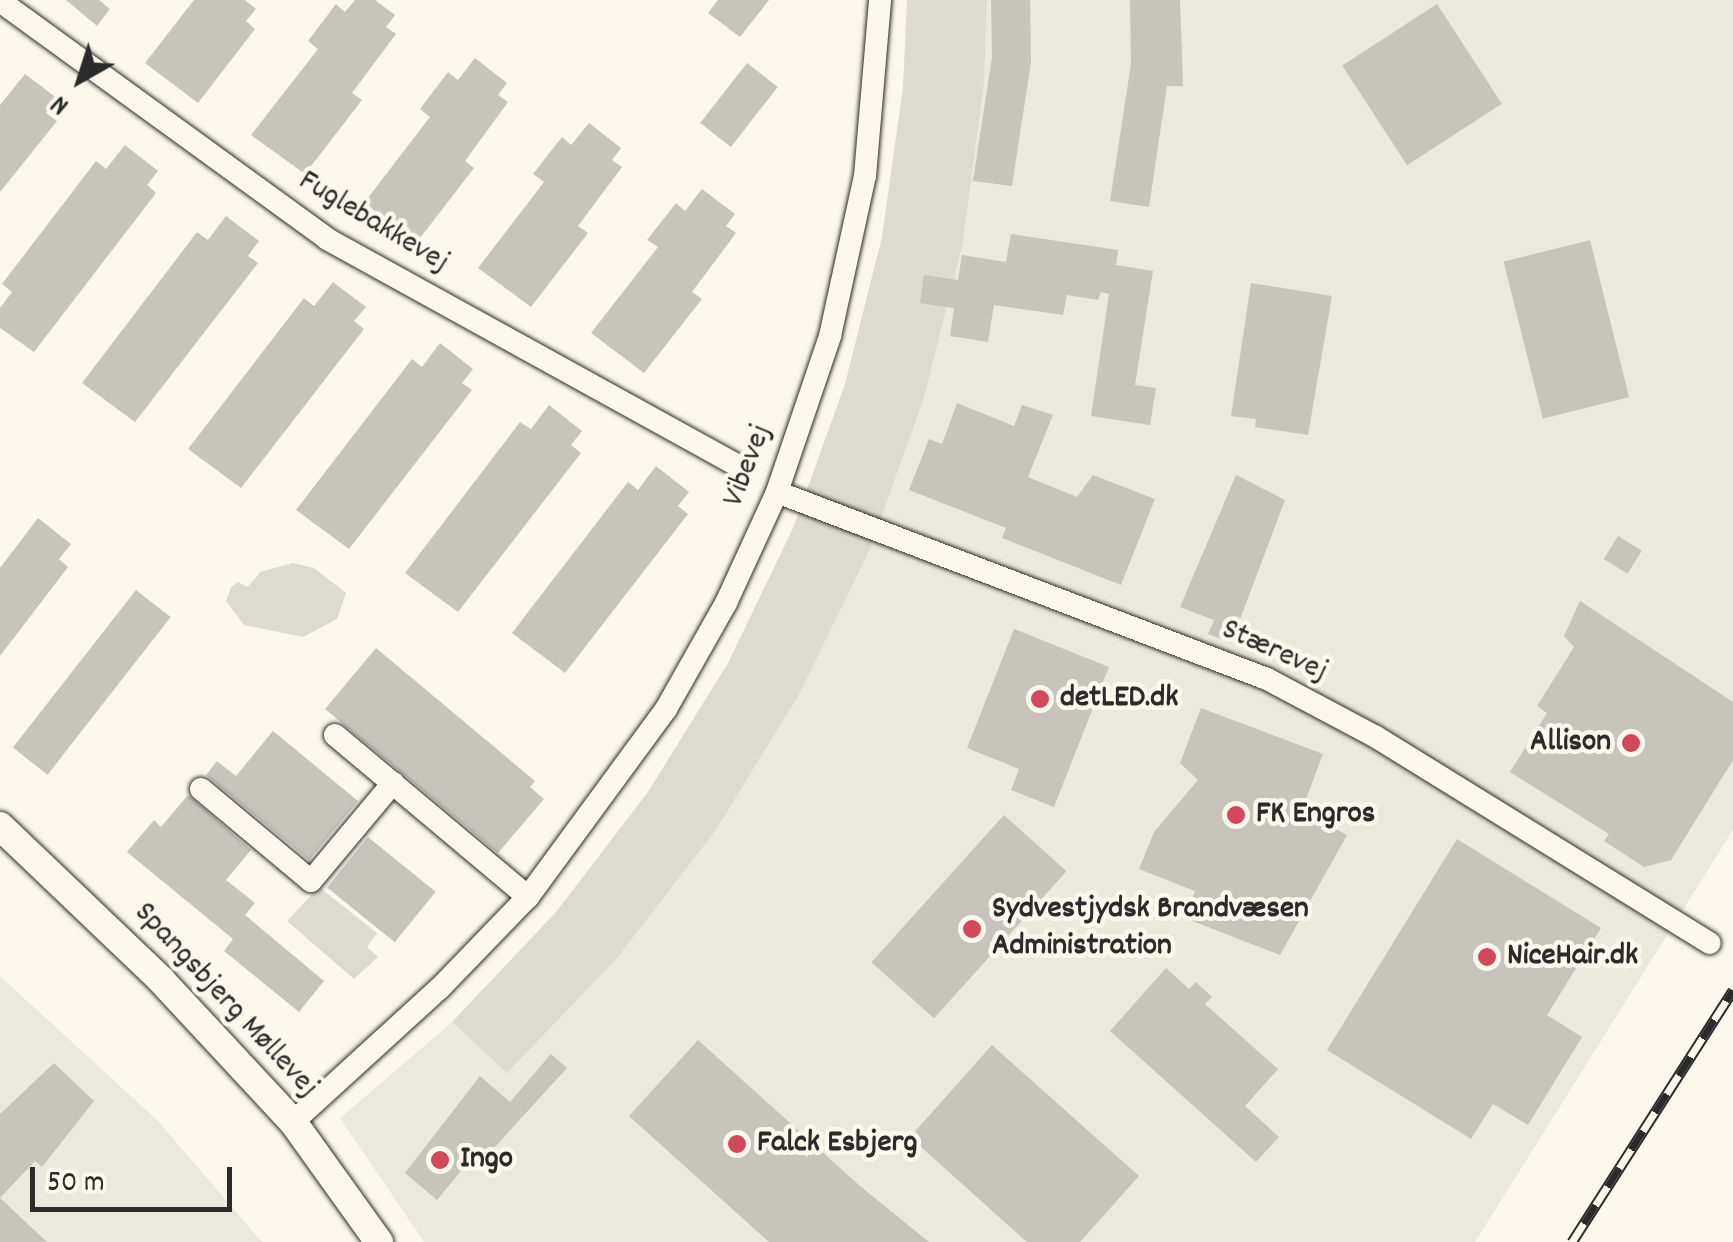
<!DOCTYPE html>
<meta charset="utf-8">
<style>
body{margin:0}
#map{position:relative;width:1733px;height:1242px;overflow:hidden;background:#fbf7ec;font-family:Dekko,sans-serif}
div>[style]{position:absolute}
.built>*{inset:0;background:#ebe8de}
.green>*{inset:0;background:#dddad0}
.building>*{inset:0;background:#c7c4bc;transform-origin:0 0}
.roads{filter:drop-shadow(0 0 2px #2b2b2b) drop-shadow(0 0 2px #2b2b2b)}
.minor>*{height:22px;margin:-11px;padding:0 11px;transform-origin:11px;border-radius:11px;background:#fbf7ec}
.tertiary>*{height:28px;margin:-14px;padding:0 14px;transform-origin:14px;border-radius:14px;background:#fbf7ec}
.rail>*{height:11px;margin-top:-5.5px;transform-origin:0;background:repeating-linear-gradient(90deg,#fbf7ec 0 22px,#2b2b2b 0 44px);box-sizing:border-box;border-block:2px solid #2b2b2b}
.dots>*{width:28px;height:28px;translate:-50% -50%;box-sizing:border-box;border:5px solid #fbf7ec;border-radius:50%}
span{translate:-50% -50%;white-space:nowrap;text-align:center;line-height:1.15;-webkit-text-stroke:9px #fbf7ec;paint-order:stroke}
.street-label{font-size:32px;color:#2b2b2b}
.poi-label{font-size:32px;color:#2b2b2b;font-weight:700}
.left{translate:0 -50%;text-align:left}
.right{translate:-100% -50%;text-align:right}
.north{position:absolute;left:30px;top:30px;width:100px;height:100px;-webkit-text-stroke:8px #fbf7ec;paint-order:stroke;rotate:219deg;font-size:28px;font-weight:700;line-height:40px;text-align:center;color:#2b2b2b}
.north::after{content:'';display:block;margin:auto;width:35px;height:45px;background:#2b2b2b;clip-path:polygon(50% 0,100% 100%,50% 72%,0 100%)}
.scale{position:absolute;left:30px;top:1167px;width:202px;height:45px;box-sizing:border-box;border:5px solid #2b2b2b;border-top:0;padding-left:12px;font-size:30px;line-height:35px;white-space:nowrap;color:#2b2b2b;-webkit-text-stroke:8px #fbf7ec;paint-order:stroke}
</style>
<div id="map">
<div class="built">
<div style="clip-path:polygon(987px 0,1733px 0,1733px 830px,1475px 1242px,424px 1242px,340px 1118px,452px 1022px,506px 1072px,618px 957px,716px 830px,800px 693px,870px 549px,924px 398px,963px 242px,984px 83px)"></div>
<div style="clip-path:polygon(0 976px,158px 1121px,262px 1242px,0 1242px)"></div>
</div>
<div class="green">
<div style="clip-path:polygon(907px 0,987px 0,984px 83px,963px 242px,924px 398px,870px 549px,800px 693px,716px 830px,618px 957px,507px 1073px,452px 1022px,556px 912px,648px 792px,728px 663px,794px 526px,845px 384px,882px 237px,903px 87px)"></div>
<div style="clip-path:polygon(293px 563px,314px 568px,346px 593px,337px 619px,303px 637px,244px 625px,226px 601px,231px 587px,238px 582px,248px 587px,260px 572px)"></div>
<div style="clip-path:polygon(319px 887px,377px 933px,367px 947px,378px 957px,354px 979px,287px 921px)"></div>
</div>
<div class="building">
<div style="clip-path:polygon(66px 0,99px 0,110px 9px,97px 26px)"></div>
<div style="clip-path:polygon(194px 0,245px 0,256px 9px,246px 21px,255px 29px,198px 103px,145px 63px)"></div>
<div style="clip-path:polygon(355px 0,375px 0,395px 15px,386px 27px,396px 34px,352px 93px,362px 100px,305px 174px,251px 135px,318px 49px,308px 41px,336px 4px,345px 12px)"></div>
<div style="clip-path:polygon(718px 0,769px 0,740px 37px,708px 13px)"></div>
<div style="clip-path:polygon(991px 0,1030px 0,1031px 62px,1012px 186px,973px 181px,992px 57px)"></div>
<div style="clip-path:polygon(1130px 0,1180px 0,1183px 86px,1167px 86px,1149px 207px,1110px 201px,1131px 64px)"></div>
<div style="left:1437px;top:4px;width:119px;height:113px;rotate:57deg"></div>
<div style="clip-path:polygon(475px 58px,507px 83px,498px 95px,508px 102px,465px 161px,474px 168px,417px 242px,364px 203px,430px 117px,420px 109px,448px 72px,458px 80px)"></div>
<div style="left:747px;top:63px;width:39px;height:76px;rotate:38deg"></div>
<div style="clip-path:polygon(25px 74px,58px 99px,46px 113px,57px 121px,0 192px,0 105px)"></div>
<div style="clip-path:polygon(589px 123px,621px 148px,612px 160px,622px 167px,578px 226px,588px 233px,531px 307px,478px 268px,544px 182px,533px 174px,562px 137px,571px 145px)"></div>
<div style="clip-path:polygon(125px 145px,158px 171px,147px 185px,156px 193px,34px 352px,0 328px,0 308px,12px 292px,2px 284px,96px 161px,106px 169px)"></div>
<div style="clip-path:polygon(702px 189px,735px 214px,726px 226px,736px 233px,692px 292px,702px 299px,644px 373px,591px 333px,658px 247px,647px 240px,676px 203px,685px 211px)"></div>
<div style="clip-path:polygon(226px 216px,259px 241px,248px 256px,258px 263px,135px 422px,82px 383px,197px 232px,208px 240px)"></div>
<div style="clip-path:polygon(1011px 234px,1118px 250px,1116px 265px,1153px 271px,1135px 385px,1156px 388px,1150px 425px,1091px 416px,1109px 294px,1101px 292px,1098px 300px,1067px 295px,1063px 315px,994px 305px,988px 342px,950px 336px,954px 308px,920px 303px,924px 275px,958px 280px,962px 255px,1006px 262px)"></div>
<div style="left:1590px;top:240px;width:162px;height:89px;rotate:76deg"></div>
<div style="clip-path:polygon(333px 282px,366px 307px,354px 321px,364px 329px,241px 488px,188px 449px,304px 298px,314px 306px)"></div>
<div style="clip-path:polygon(1251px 283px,1332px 296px,1308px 435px,1255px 427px,1256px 419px,1231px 416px)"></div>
<div style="clip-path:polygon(440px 343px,473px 369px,462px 383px,472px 390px,349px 549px,296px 510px,412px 359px,422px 367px)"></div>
<div style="clip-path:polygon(957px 403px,1014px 426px,1022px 405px,1053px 415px,1028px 477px,1077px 497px,1093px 475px,1155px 499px,1121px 585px,1002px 538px,1006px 528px,909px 490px,929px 439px,942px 444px)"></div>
<div style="clip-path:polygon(549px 405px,582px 431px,571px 445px,581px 453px,458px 612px,405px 573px,520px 422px,531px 429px)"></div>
<div style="clip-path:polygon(656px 466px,689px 492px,678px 506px,688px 514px,565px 673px,512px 633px,628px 482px,638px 490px)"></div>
<div style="clip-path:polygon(1236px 475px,1285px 500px,1231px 643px,1208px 634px,1214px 620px,1180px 607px)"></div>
<div style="clip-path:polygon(38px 518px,71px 544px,59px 559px,68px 567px,0 656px,0 568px)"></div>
<div style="left:1618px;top:536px;width:28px;height:27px;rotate:32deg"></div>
<div style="left:136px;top:590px;width:44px;height:200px;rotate:38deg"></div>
<div style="clip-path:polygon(1580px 601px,1733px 702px,1733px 760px,1671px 860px,1644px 867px,1604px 841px,1609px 834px,1510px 772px,1547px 713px,1537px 706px,1574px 647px,1564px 636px)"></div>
<div style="clip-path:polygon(1014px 629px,1109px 667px,1054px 807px,1011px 790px,1019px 769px,967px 748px)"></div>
<div style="clip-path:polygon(376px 648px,535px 781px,530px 787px,544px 799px,498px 853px,325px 709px)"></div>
<div style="clip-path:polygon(1201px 708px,1323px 754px,1302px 810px,1347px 835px,1280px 955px,1185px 918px,1195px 891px,1139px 869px,1154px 832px,1198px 780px,1180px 763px)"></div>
<div style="clip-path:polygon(273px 731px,358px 801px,309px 860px,206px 775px,217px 761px,236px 776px)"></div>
<div style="clip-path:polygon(188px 795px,251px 850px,226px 880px,255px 903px,245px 915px,324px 981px,299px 1012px,224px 951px,233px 939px,127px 852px,154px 820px,161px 827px)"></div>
<div style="left:1004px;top:815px;width:84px;height:198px;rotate:42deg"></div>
<div style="left:368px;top:837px;width:87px;height:65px;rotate:39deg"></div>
<div style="clip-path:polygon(1457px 839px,1601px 928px,1547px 1015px,1582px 1037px,1528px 1125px,1493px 1104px,1471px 1139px,1327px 1050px)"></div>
<div style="clip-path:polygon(1166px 968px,1189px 989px,1196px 982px,1212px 997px,1205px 1004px,1278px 1069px,1245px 1106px,1279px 1137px,1256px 1162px,1110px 1031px)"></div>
<div style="clip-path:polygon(698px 1040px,860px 1186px,929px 1242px,769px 1242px,629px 1116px)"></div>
<div style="clip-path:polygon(992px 1045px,1139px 1176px,1080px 1242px,1027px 1242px,910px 1137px)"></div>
<div style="clip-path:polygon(551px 1054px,567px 1068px,472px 1172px,465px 1166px,437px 1200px,405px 1173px,480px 1076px,510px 1102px)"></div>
<div style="clip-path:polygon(54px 1063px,94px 1101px,42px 1167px,35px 1161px,0 1198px,47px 1242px,0 1242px,0 1114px)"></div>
</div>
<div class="roads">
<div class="minor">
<div style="left:0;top:1px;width:404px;rotate:36deg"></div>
<div style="left:327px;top:239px;width:468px;rotate:28.9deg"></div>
<div style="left:777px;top:492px;width:524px;rotate:20.89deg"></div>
<div style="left:1267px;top:679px;width:123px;rotate:28deg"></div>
<div style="left:1376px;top:737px;width:392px;rotate:31.7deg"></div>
<div style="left:335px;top:735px;width:252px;rotate:40deg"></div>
<div style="left:201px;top:789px;width:143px;rotate:39.9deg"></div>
<div style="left:311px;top:881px;width:128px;rotate:-50.1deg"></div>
<div style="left:293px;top:1122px;width:199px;rotate:-42.4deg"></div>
<div style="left:440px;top:988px;width:127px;rotate:-46deg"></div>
<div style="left:528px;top:897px;width:233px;rotate:-53.7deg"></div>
<div style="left:666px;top:709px;width:122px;rotate:-60.5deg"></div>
<div style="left:726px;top:603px;width:122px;rotate:-65.3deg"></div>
<div style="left:777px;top:492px;width:165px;rotate:-71.2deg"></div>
<div style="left:830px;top:336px;width:164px;rotate:-77.7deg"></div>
<div style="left:865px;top:176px;width:177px;rotate:-85.1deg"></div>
</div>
<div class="tertiary">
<div style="left:0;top:826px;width:223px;rotate:43.7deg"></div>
<div style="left:161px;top:980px;width:194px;rotate:47.1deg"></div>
<div style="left:293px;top:1122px;width:148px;rotate:54.4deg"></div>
</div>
</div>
<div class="rail">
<div style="left:1572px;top:1242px;width:299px;rotate:-57.4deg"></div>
</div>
<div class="dots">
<div style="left:1040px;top:699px;background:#d1495b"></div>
<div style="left:1631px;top:743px;background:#d1495b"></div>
<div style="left:1236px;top:815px;background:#d1495b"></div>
<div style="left:972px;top:929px;background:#d1495b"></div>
<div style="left:1487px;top:957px;background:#d1495b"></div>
<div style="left:737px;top:1144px;background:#d1495b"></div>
<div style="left:440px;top:1160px;background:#d1495b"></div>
</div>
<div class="street-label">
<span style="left:373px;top:223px;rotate:31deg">Fuglebakkevej</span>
<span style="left:749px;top:466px;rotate:-69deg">Vibevej</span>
<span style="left:1274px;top:652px;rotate:24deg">Stærevej</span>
<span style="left:225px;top:1001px;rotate:47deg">Spangsbjerg Møllevej</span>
</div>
<div class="poi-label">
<span class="left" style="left:1060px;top:699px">detLED.dk</span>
<span class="right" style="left:1611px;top:743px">Allison</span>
<span class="left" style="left:1256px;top:815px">FK Engros</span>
<span class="left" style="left:992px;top:929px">Sydvestjydsk Brandvæsen<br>Administration</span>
<span class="left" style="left:1507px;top:957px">NiceHair.dk</span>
<span class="left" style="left:757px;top:1144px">Falck Esbjerg</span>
<span class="left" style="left:460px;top:1160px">Ingo</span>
</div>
<div class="north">N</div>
<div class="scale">50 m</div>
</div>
